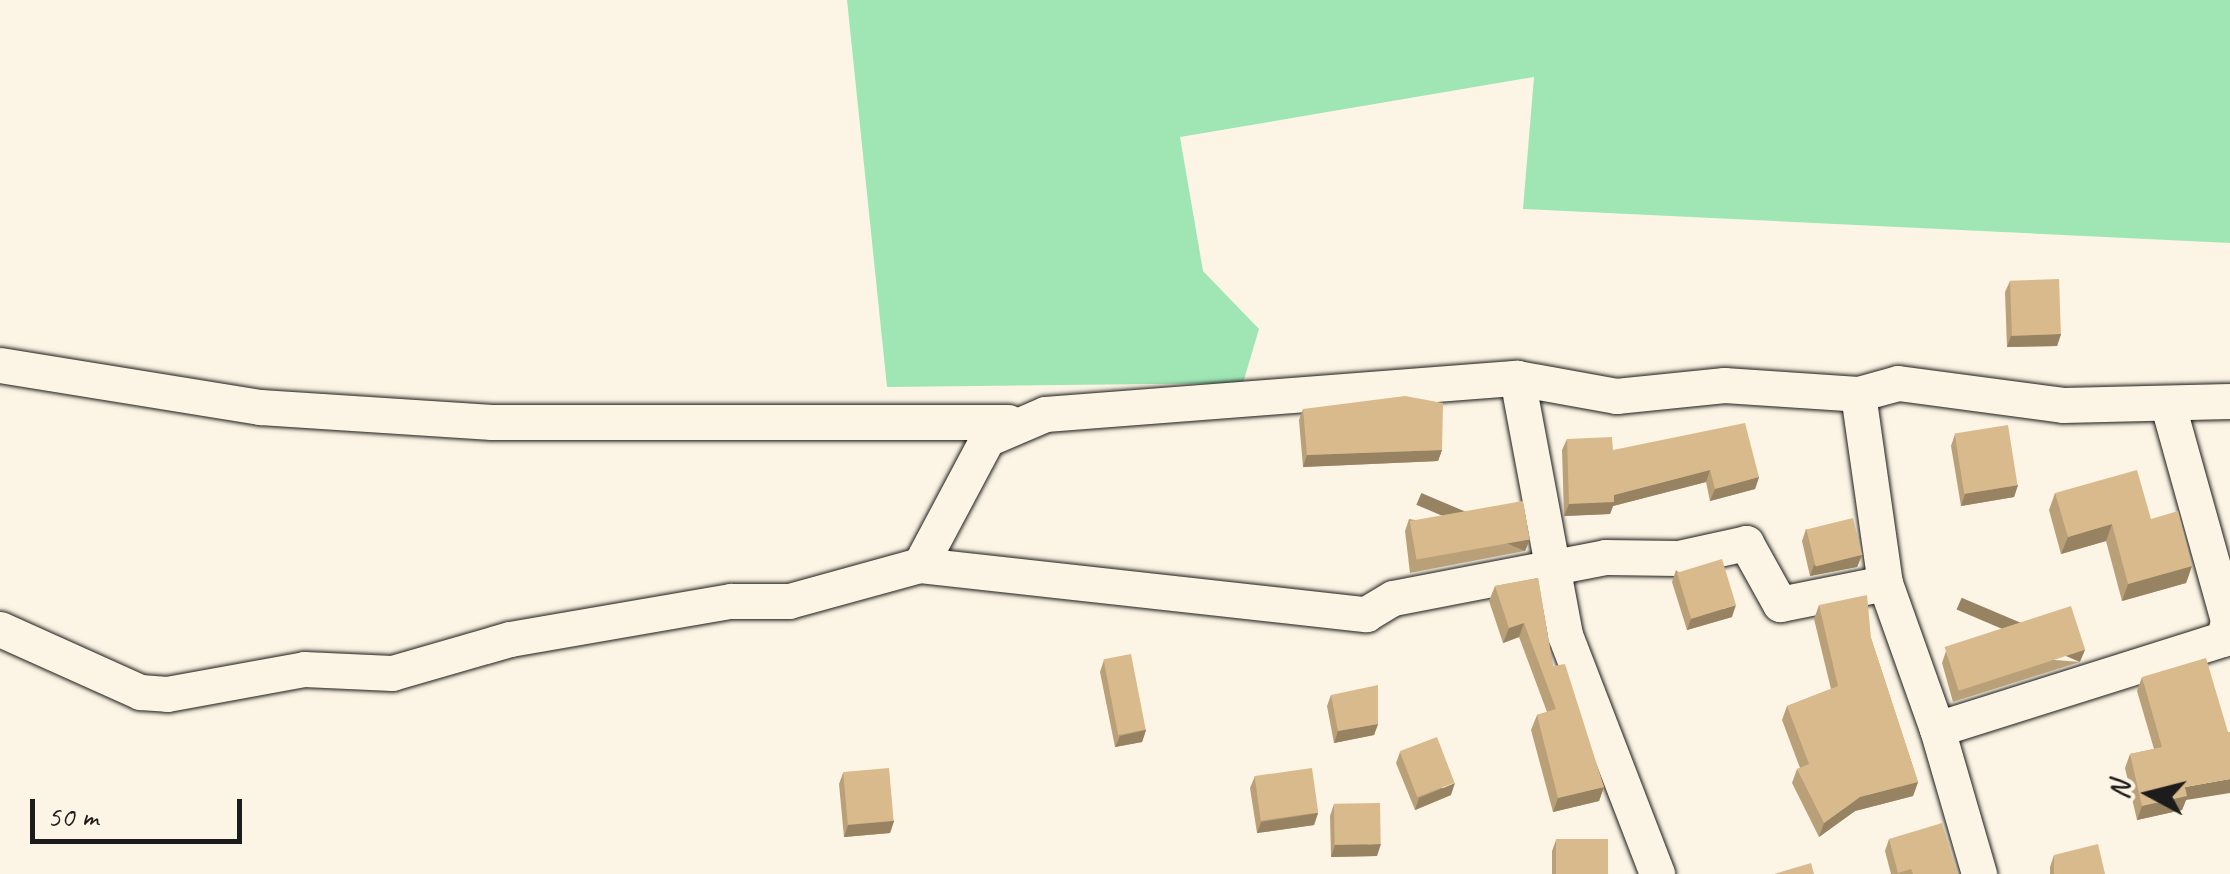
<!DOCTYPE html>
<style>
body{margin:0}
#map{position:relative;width:2230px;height:874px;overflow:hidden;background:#fcf5e5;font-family:Caveat,sans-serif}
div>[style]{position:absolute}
.green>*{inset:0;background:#9fe6b4}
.roads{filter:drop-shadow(0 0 2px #1c1c1c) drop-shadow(0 0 2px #1c1c1c)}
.minor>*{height:35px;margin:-17.5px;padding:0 17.5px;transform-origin:17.5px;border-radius:17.5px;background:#fcf5e5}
.wall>*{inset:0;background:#baa078}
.shaded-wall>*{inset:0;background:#978262;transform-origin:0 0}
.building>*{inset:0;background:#d8ba8c;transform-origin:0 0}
span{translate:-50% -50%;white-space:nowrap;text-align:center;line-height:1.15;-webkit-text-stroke:10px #fcf5e5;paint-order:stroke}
.north{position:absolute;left:2100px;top:744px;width:100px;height:100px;-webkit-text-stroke:8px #fcf5e5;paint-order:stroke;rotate:277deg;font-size:28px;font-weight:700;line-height:40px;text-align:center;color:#1c1c1c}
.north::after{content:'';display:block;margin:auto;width:35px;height:45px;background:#1c1c1c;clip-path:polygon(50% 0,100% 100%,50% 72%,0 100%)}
.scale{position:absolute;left:30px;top:799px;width:212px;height:45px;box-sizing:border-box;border:5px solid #1c1c1c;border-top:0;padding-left:12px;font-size:30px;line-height:35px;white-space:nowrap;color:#1c1c1c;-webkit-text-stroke:8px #fcf5e5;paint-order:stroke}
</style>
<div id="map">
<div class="green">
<div style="clip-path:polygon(847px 0,2230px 0,2230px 243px,1523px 209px,1534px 77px,1180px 137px,1203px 271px,1259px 329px,1243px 383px,887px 387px)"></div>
</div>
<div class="roads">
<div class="minor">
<div style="left:0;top:365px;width:263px;rotate:9.2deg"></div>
<div style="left:260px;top:407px;width:232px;rotate:3.7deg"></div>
<div style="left:492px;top:422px;width:516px"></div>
<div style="left:1517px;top:378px;width:261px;rotate:79.4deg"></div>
<div style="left:1565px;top:635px;width:256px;rotate:68.9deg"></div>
<div style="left:1858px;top:394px;width:191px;rotate:81.9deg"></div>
<div style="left:2169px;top:409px;width:226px;rotate:74.4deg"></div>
<div style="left:920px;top:565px;width:143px;rotate:-62deg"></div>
<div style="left:987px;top:439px;width:63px;rotate:-23.3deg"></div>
<div style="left:1045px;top:414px;width:473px;rotate:-4.4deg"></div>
<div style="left:1517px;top:378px;width:101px;rotate:10.3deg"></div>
<div style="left:1616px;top:396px;width:109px;rotate:-5.8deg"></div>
<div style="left:1724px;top:385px;width:134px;rotate:3.8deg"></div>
<div style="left:1858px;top:394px;width:41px;rotate:-15.4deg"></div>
<div style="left:1898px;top:383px;width:166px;rotate:7.6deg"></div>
<div style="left:2063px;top:405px;width:167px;rotate:-1.4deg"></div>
<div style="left:0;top:629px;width:154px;rotate:24.2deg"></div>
<div style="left:140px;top:692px;width:27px;rotate:4deg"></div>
<div style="left:167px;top:694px;width:139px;rotate:-10.3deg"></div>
<div style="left:304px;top:669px;width:88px;rotate:2.6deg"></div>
<div style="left:392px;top:673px;width:123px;rotate:-16.1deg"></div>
<div style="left:510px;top:639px;width:224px;rotate:-9.8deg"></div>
<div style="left:731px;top:601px;width:58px"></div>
<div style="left:789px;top:601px;width:136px;rotate:-15.4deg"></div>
<div style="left:920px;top:565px;width:449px;rotate:6.3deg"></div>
<div style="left:1366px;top:614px;width:31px;rotate:-31deg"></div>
<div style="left:1393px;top:598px;width:216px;rotate:-10.9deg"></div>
<div style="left:1605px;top:557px;width:73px;rotate:0.8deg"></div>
<div style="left:1678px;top:558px;width:70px;rotate:-12.4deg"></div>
<div style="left:1746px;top:543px;width:70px;rotate:60.9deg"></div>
<div style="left:1780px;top:604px;width:107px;rotate:-11.3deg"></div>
<div style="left:1885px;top:583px;width:155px;rotate:70.4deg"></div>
<div style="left:1937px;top:729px;width:300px;rotate:-17.5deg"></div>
<div style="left:2223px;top:639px;width:26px;rotate:-74deg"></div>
<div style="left:1937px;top:729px;width:151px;rotate:73.8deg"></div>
</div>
</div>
<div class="wall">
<div style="clip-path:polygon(2010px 281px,2061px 334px,2057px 346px,2007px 347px,2005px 292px)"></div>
<div style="clip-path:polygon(1303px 409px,1442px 450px,1438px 461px,1303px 467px,1299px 420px)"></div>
<div style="clip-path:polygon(1955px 434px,2018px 485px,2014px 497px,1961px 506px,1951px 446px)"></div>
<div style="clip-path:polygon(1567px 439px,1613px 450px,1759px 477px,1755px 489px,1710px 501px,1706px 482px,1613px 506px,1610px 514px,1564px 516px,1562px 450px)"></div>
<div style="clip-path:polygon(2055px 493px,2151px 519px,2192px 566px,2186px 583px,2122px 601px,2106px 541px,2061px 554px,2049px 510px)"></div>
<div style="clip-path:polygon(1409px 519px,1530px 539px,1525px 551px,1410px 573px,1405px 531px)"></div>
<div style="clip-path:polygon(1806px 529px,1862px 555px,1857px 567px,1810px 576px,1802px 541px)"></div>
<div style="clip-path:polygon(1676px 570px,1732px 617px,1687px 630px,1672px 582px)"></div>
<div style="clip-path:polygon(1538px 578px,1553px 666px,1604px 787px,1599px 801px,1553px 812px,1531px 730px,1537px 715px,1547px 712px,1519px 637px,1503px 643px,1489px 601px,1495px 586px)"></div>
<div style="clip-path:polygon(1819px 605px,1871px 638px,1918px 782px,1913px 796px,1855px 811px,1819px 837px,1792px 783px,1797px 769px,1800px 768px,1782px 720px,1787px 706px,1831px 689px,1814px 619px)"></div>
<div style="clip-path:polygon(1946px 651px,2080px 662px,1953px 702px,1942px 663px)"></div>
<div style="clip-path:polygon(1104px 660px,1146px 730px,1142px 742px,1115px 747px,1100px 672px)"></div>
<div style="clip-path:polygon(2142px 677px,2186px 800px,2182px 810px,2137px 820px,2125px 768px,2130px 754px,2154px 749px,2137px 691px)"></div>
<div style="clip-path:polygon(1331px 695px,1378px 724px,1374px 735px,1334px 743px,1327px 706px)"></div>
<div style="clip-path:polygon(1400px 752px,1451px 795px,1415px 810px,1396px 763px)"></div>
<div style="clip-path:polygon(843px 773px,894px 821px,890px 833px,844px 837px,839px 784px)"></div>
<div style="clip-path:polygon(1255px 776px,1318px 813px,1314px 825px,1257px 833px,1250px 788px)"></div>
<div style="clip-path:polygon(1334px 804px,1377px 856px,1331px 857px,1330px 816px)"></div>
<div style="clip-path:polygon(1889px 839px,1958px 874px,1891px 874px,1885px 851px)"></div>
<div style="clip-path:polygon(1556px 840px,1608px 874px,1552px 874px,1552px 851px)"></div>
<div style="clip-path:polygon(2054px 855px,2105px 874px,2050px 874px,2050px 867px)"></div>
</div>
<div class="shaded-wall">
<div style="clip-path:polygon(2061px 334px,2057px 346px,2007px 347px,2011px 336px)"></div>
<div style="clip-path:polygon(1442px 450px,1438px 461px,1303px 467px,1307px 455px)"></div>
<div style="clip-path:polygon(1710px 470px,1706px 482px,1613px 506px,1610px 514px,1564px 516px,1569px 504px,1614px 495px)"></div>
<div style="clip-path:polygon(1759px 477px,1755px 489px,1710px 501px,1715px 489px)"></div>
<div style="clip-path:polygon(2018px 485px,2014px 497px,1961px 506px,1965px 494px)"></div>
<div style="clip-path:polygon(2112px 524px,2106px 541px,2061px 554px,2068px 537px)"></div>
<div style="left:1530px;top:539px;width:13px;height:118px;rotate:113deg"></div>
<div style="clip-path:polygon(1862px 555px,1857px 567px,1810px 576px,1814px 565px)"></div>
<div style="clip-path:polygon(2192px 566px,2186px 583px,2122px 601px,2128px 584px)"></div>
<div style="clip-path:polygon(1736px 605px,1732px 617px,1687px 630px,1691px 619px)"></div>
<div style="clip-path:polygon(1524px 623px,1519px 637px,1503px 643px,1509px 628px)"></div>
<div style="left:2085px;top:650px;width:13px;height:134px;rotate:113deg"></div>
<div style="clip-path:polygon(1378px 724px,1374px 735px,1334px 743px,1338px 731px)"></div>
<div style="clip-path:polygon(1146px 730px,1142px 742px,1115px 747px,1120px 736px)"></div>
<div style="clip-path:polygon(2230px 779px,2230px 793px,2186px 800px,2182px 810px,2137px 820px,2142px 806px,2185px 787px)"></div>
<div style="clip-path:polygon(1918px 782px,1913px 796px,1855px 811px,1819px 837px,1824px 823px,1860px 797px)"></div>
<div style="clip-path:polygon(1455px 783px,1451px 795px,1415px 810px,1419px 798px)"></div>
<div style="clip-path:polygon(1604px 787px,1599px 801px,1553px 812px,1558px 798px)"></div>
<div style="clip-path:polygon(1318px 813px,1314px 825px,1257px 833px,1261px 822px)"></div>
<div style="clip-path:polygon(894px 821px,890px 833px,844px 837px,848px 825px)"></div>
<div style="clip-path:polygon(1381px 844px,1377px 856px,1331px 857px,1335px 845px)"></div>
</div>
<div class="building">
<div style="left:2059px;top:279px;width:55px;height:49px;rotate:88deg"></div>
<div style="clip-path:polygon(1405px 396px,1443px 403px,1442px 450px,1307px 455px,1303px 409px)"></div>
<div style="clip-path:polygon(1745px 423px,1759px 477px,1715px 489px,1710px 470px,1614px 495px,1614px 502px,1569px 504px,1567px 439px,1612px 437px,1613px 450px)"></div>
<div style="left:2008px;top:425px;width:61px;height:54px;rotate:81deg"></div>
<div style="clip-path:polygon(2137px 470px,2151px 519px,2178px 511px,2192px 566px,2128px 584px,2112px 524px,2068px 537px,2055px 493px)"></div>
<div style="left:1523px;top:501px;width:39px;height:115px;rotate:80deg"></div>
<div style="left:1853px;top:518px;width:38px;height:48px;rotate:76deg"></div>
<div style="left:1722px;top:559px;width:48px;height:47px;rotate:73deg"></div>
<div style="clip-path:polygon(1538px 578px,1553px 666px,1565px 664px,1604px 787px,1558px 798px,1537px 715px,1556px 709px,1524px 623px,1509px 628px,1495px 586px)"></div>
<div style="clip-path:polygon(1867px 595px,1871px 638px,1918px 782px,1860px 797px,1824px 823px,1797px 769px,1809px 764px,1787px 706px,1838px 686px,1819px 605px)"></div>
<div style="left:2071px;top:606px;width:46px;height:133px;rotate:72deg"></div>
<div style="left:1131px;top:654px;width:77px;height:28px;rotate:79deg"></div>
<div style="clip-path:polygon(2206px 658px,2228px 732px,2230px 732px,2230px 779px,2185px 787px,2187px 796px,2142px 806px,2130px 754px,2162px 747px,2142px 677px)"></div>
<div style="clip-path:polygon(1378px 685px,1378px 724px,1338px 731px,1331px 695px)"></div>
<div style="left:1437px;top:737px;width:49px;height:40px;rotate:69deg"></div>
<div style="left:889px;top:768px;width:53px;height:46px;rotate:85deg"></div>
<div style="left:1312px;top:768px;width:45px;height:58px;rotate:82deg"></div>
<div style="left:1380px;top:803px;width:41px;height:46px;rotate:89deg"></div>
<div style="clip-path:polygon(1942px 823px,1958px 874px,1913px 874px,1911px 869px,1898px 873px,1889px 839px)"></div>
<div style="left:1608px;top:839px;width:35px;height:52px;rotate:90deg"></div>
<div style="clip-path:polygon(2098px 844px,2105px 874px,2054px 874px,2054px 855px)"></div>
<div style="clip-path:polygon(1811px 863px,1814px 874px,1774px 874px)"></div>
</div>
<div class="north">N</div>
<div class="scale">50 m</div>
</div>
